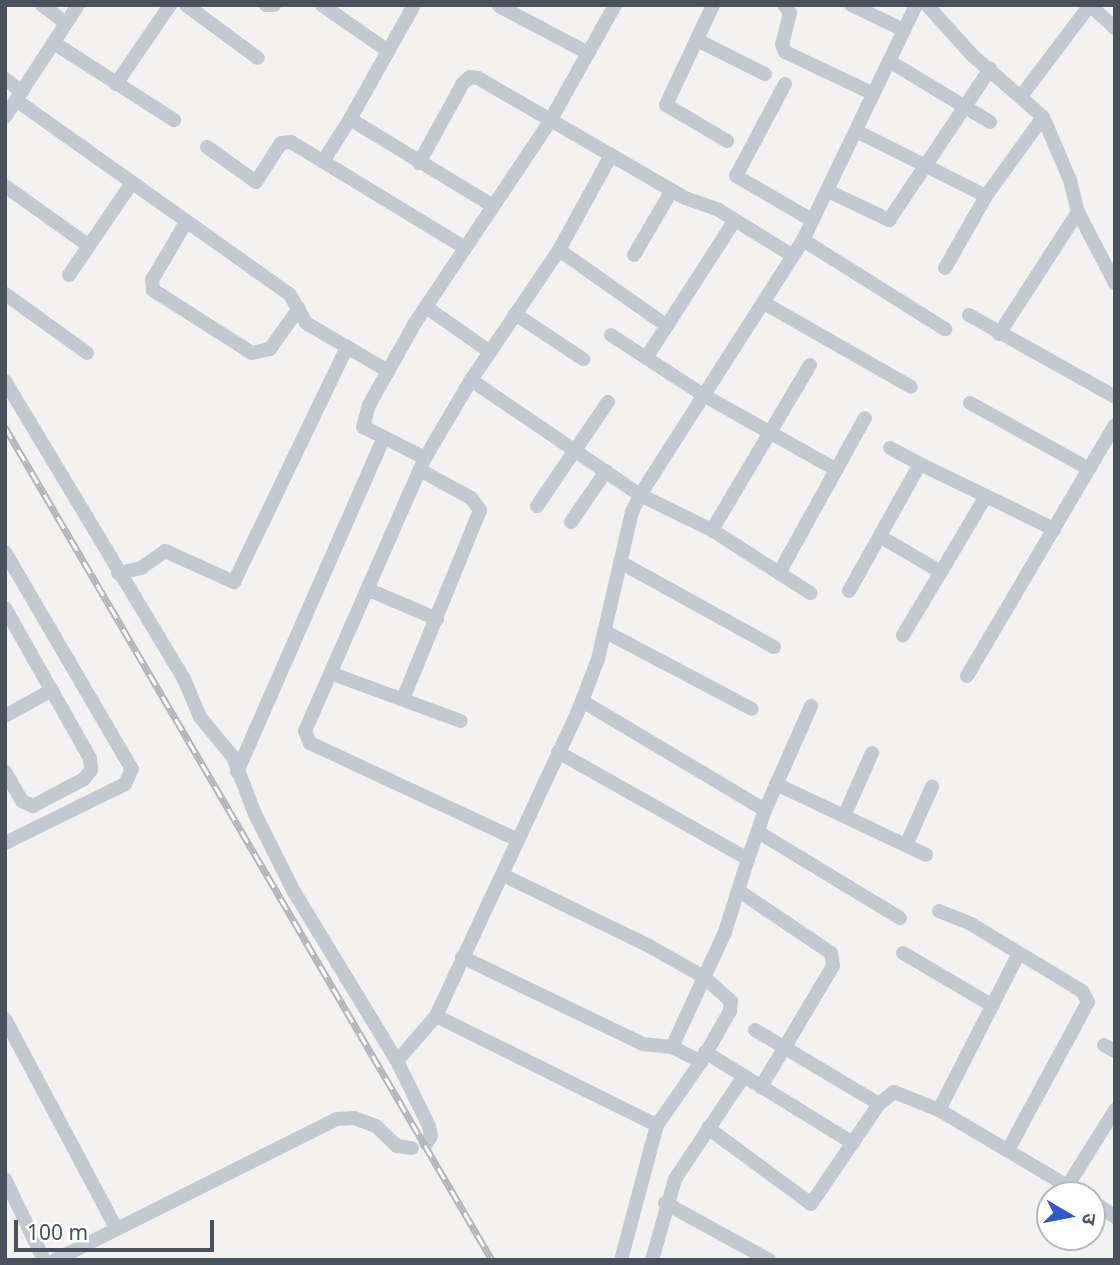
<!DOCTYPE html>
<meta charset="utf-8">
<style>
body{margin:0}
#map{position:relative;width:1120px;height:1265px;overflow:hidden;background:#f3f2f1;font-family:"Noto Sans","Noto Sans Devanagari",sans-serif}
div>[style]{position:absolute}
.street>*{height:14px;margin:-7px;padding:0 7px;transform-origin:7px;border-radius:7px;background:#c4c9d1}
.rail>*{height:7px;margin-top:-3.5px;transform-origin:0;background:repeating-linear-gradient(90deg,#fff 0 13px,#b4b5ba 0 26px);box-sizing:border-box;border-block:2px solid #b4b5ba}
span{translate:-50% -50%;white-space:nowrap;text-align:center;line-height:1.15;-webkit-text-stroke:7px #fff;paint-order:stroke}
.frame{position:absolute;inset:0;border:7px solid #4b515c;pointer-events:none}
.north{position:absolute;left:1036px;top:1181px;width:70px;height:70px;box-sizing:border-box;background:#fff;border:2px solid #b7b9be;border-radius:50%;rotate:100deg;font-size:19px;font-weight:700;line-height:28px;text-align:center;color:#4b515c}
.north::after{content:'';display:block;margin:auto;width:24px;height:32px;background:#3057ce;clip-path:polygon(50% 0,100% 100%,50% 72%,0 100%)}
.scale{position:absolute;left:14px;top:1220px;width:200px;height:32px;box-sizing:border-box;border:4px solid #4b515c;border-top:0;padding-left:9px;font-size:21px;line-height:24px;white-space:nowrap;color:#4b515c;-webkit-text-stroke:5px #fff;paint-order:stroke}
</style>
<div id="map">
<div class="street">
<div style="left:42px;top:5px;width:30px;rotate:37deg"></div>
<div style="left:186px;top:5px;width:89px;rotate:36.4deg"></div>
<div style="left:266px;top:5px;width:8px"></div>
<div style="left:322px;top:5px;width:80px;rotate:34.9deg"></div>
<div style="left:414px;top:5px;width:131px;rotate:119.3deg"></div>
<div style="left:350px;top:119px;width:167px;rotate:31.3deg"></div>
<div style="left:713px;top:5px;width:110px;rotate:115.2deg"></div>
<div style="left:666px;top:105px;width:71px;rotate:30.5deg"></div>
<div style="left:784px;top:5px;width:10px;rotate:53deg"></div>
<div style="left:790px;top:13px;width:32px;rotate:104deg"></div>
<div style="left:782px;top:44px;width:9px;rotate:69deg"></div>
<div style="left:785px;top:52px;width:98px;rotate:25.3deg"></div>
<div style="left:851px;top:5px;width:59px;rotate:25.3deg"></div>
<div style="left:927px;top:5px;width:67px;rotate:48deg"></div>
<div style="left:972px;top:55px;width:94px;rotate:41.1deg"></div>
<div style="left:1043px;top:117px;width:69px;rotate:66.8deg"></div>
<div style="left:1070px;top:180px;width:33px;rotate:76deg"></div>
<div style="left:1078px;top:212px;width:80px;rotate:62.5deg"></div>
<div style="left:1090px;top:5px;width:34px;rotate:43deg"></div>
<div style="left:499px;top:6px;width:101px;rotate:27.8deg"></div>
<div style="left:697px;top:40px;width:76px;rotate:26.6deg"></div>
<div style="left:54px;top:43px;width:143px;rotate:32.7deg"></div>
<div style="left:889px;top:61px;width:118px;rotate:31.1deg"></div>
<div style="left:5px;top:79px;width:21px;rotate:37deg"></div>
<div style="left:116px;top:84px;width:96px;rotate:-55.6deg"></div>
<div style="left:785px;top:84px;width:104px;rotate:118deg"></div>
<div style="left:736px;top:176px;width:88px;rotate:30.1deg"></div>
<div style="left:1022px;top:95px;width:113px;rotate:-52.9deg"></div>
<div style="left:16px;top:100px;width:336px;rotate:35.4deg"></div>
<div style="left:290px;top:295px;width:32px;rotate:60deg"></div>
<div style="left:306px;top:323px;width:93px;rotate:30.4deg"></div>
<div style="left:5px;top:117px;width:134px;rotate:-56.9deg"></div>
<div style="left:858px;top:132px;width:143px;rotate:26.6deg"></div>
<div style="left:207px;top:147px;width:60px;rotate:35.5deg"></div>
<div style="left:256px;top:182px;width:46px;rotate:-57.3deg"></div>
<div style="left:281px;top:143px;width:10px;rotate:-6deg"></div>
<div style="left:291px;top:142px;width:204px;rotate:31.3deg"></div>
<div style="left:324px;top:160px;width:49px;rotate:-57.6deg"></div>
<div style="left:419px;top:163px;width:91px;rotate:-61.2deg"></div>
<div style="left:463px;top:83px;width:9px;rotate:-41deg"></div>
<div style="left:470px;top:77px;width:8px;rotate:7deg"></div>
<div style="left:478px;top:78px;width:239px;rotate:30.1deg"></div>
<div style="left:685px;top:198px;width:34px;rotate:19deg"></div>
<div style="left:717px;top:209px;width:89px;rotate:31.7deg"></div>
<div style="left:5px;top:186px;width:103px;rotate:35.5deg"></div>
<div style="left:828px;top:191px;width:68px;rotate:25.4deg"></div>
<div style="left:889px;top:220px;width:182px;rotate:-56.2deg"></div>
<div style="left:185px;top:224px;width:65px;rotate:120.5deg"></div>
<div style="left:152px;top:280px;width:10px;rotate:84deg"></div>
<div style="left:153px;top:290px;width:117px;rotate:32.5deg"></div>
<div style="left:252px;top:353px;width:18px;rotate:-13deg"></div>
<div style="left:270px;top:349px;width:50px;rotate:-54.7deg"></div>
<div style="left:803px;top:240px;width:168px;rotate:32.1deg"></div>
<div style="left:559px;top:250px;width:132px;rotate:35.1deg"></div>
<div style="left:634px;top:255px;width:75px;rotate:-59.7deg"></div>
<div style="left:945px;top:268px;width:83px;rotate:-60.3deg"></div>
<div style="left:986px;top:196px;width:97px;rotate:-54.2deg"></div>
<div style="left:69px;top:275px;width:110px;rotate:-55.7deg"></div>
<div style="left:5px;top:294px;width:101px;rotate:35.7deg"></div>
<div style="left:764px;top:303px;width:169px;rotate:29.7deg"></div>
<div style="left:426px;top:307px;width:78px;rotate:35.1deg"></div>
<div style="left:515px;top:314px;width:82px;rotate:33.5deg"></div>
<div style="left:969px;top:315px;width:167px;rotate:29.3deg"></div>
<div style="left:999px;top:334px;width:145px;rotate:-57.1deg"></div>
<div style="left:611px;top:335px;width:112px;rotate:33deg"></div>
<div style="left:705px;top:396px;width:151px;rotate:29.3deg"></div>
<div style="left:646px;top:358px;width:164px;rotate:-57.2deg"></div>
<div style="left:471px;top:380px;width:204px;rotate:34.2deg"></div>
<div style="left:640px;top:495px;width:80px;rotate:25.9deg"></div>
<div style="left:712px;top:530px;width:117px;rotate:32.7deg"></div>
<div style="left:5px;top:381px;width:348px;rotate:59deg"></div>
<div style="left:184px;top:679px;width:41px;rotate:67.2deg"></div>
<div style="left:200px;top:717px;width:52px;rotate:50.5deg"></div>
<div style="left:233px;top:757px;width:61px;rotate:68.9deg"></div>
<div style="left:255px;top:814px;width:85px;rotate:63.4deg"></div>
<div style="left:293px;top:890px;width:200px;rotate:58.7deg"></div>
<div style="left:397px;top:1061px;width:72px;rotate:63.8deg"></div>
<div style="left:429px;top:1126px;width:10px;rotate:79deg"></div>
<div style="left:431px;top:1136px;width:9px;rotate:122deg"></div>
<div style="left:970px;top:403px;width:136px;rotate:29deg"></div>
<div style="left:890px;top:448px;width:34px;rotate:28deg"></div>
<div style="left:425px;top:458px;width:69px;rotate:-153.4deg"></div>
<div style="left:363px;top:427px;width:23px;rotate:-75deg"></div>
<div style="left:369px;top:405px;width:94px;rotate:-60.7deg"></div>
<div style="left:415px;top:323px;width:243px;rotate:-56.2deg"></div>
<div style="left:550px;top:121px;width:133px;rotate:-60.7deg"></div>
<div style="left:537px;top:506px;width:126px;rotate:-55.7deg"></div>
<div style="left:571px;top:522px;width:62px;rotate:-55.5deg"></div>
<div style="left:712px;top:530px;width:192px;rotate:-59.3deg"></div>
<div style="left:881px;top:537px;width:69px;rotate:30.3deg"></div>
<div style="left:941px;top:572px;width:74px;rotate:121.1deg"></div>
<div style="left:5px;top:552px;width:251px;rotate:59.7deg"></div>
<div style="left:132px;top:769px;width:17px;rotate:115deg"></div>
<div style="left:125px;top:784px;width:134px;rotate:153.8deg"></div>
<div style="left:620px;top:562px;width:176px;rotate:28.9deg"></div>
<div style="left:941px;top:572px;width:88px;rotate:-59.4deg"></div>
<div style="left:118px;top:573px;width:24px;rotate:-12deg"></div>
<div style="left:141px;top:568px;width:29px;rotate:-35deg"></div>
<div style="left:165px;top:551px;width:76px;rotate:24.2deg"></div>
<div style="left:234px;top:582px;width:261px;rotate:-64.3deg"></div>
<div style="left:779px;top:573px;width:177px;rotate:-61deg"></div>
<div style="left:369px;top:590px;width:74px;rotate:23.1deg"></div>
<div style="left:849px;top:591px;width:145px;rotate:-60.8deg"></div>
<div style="left:920px;top:464px;width:149px;rotate:25.9deg"></div>
<div style="left:5px;top:608px;width:172px;rotate:60.5deg"></div>
<div style="left:90px;top:758px;width:12px;rotate:85deg"></div>
<div style="left:91px;top:770px;width:11px;rotate:128deg"></div>
<div style="left:84px;top:779px;width:58px;rotate:152.1deg"></div>
<div style="left:33px;top:806px;width:12px;rotate:-156deg"></div>
<div style="left:22px;top:801px;width:34px;rotate:-120deg"></div>
<div style="left:604px;top:631px;width:167px;rotate:27.8deg"></div>
<div style="left:333px;top:674px;width:136px;rotate:20.2deg"></div>
<div style="left:967px;top:676px;width:291px;rotate:-59.5deg"></div>
<div style="left:403px;top:699px;width:204px;rotate:-67.8deg"></div>
<div style="left:480px;top:510px;width:15px;rotate:-127deg"></div>
<div style="left:471px;top:498px;width:58px;rotate:-151.2deg"></div>
<div style="left:582px;top:701px;width:213px;rotate:30.8deg"></div>
<div style="left:765px;top:810px;width:52px;rotate:109.1deg"></div>
<div style="left:5px;top:716px;width:54px;rotate:-29deg"></div>
<div style="left:558px;top:752px;width:218px;rotate:29.4deg"></div>
<div style="left:748px;top:859px;width:77px;rotate:107.5deg"></div>
<div style="left:725px;top:932px;width:127px;rotate:114.7deg"></div>
<div style="left:672px;top:1047px;width:33px;rotate:27deg"></div>
<div style="left:237px;top:772px;width:363px;rotate:-66.3deg"></div>
<div style="left:776px;top:784px;width:166px;rotate:25.3deg"></div>
<div style="left:765px;top:810px;width:114px;rotate:-66.1deg"></div>
<div style="left:844px;top:816px;width:69px;rotate:-66deg"></div>
<div style="left:758px;top:832px;width:166px;rotate:31.2deg"></div>
<div style="left:518px;top:840px;width:230px;rotate:-155deg"></div>
<div style="left:310px;top:743px;width:13px;rotate:-113deg"></div>
<div style="left:305px;top:731px;width:298px;rotate:-66.3deg"></div>
<div style="left:425px;top:458px;width:91px;rotate:-59.5deg"></div>
<div style="left:471px;top:380px;width:157px;rotate:-55.9deg"></div>
<div style="left:559px;top:250px;width:108px;rotate:-61.3deg"></div>
<div style="left:906px;top:845px;width:64px;rotate:-65.9deg"></div>
<div style="left:503px;top:875px;width:162px;rotate:25.9deg"></div>
<div style="left:649px;top:946px;width:63px;rotate:29.4deg"></div>
<div style="left:704px;top:977px;width:36px;rotate:42deg"></div>
<div style="left:731px;top:1001px;width:10px;rotate:96deg"></div>
<div style="left:730px;top:1011px;width:59px;rotate:119.6deg"></div>
<div style="left:701px;top:1062px;width:77px;rotate:124.9deg"></div>
<div style="left:657px;top:1125px;width:140px;rotate:104.9deg"></div>
<div style="left:739px;top:891px;width:111px;rotate:34deg"></div>
<div style="left:831px;top:953px;width:13px;rotate:81deg"></div>
<div style="left:833px;top:966px;width:141px;rotate:120.8deg"></div>
<div style="left:939px;top:911px;width:35px;rotate:22deg"></div>
<div style="left:971px;top:924px;width:130px;rotate:31.1deg"></div>
<div style="left:1082px;top:991px;width:13px;rotate:61deg"></div>
<div style="left:1088px;top:1002px;width:168px;rotate:118.4deg"></div>
<div style="left:903px;top:953px;width:104px;rotate:30.5deg"></div>
<div style="left:462px;top:957px;width:201px;rotate:25.7deg"></div>
<div style="left:643px;top:1044px;width:29px;rotate:6deg"></div>
<div style="left:436px;top:1016px;width:246px;rotate:26.3deg"></div>
<div style="left:5px;top:1019px;width:237px;rotate:62deg"></div>
<div style="left:755px;top:1030px;width:144px;rotate:30.8deg"></div>
<div style="left:1104px;top:1045px;width:13px;rotate:29deg"></div>
<div style="left:705px;top:1052px;width:174px;rotate:31.6deg"></div>
<div style="left:397px;top:1061px;width:60px;rotate:-49.1deg"></div>
<div style="left:436px;top:1016px;width:333px;rotate:-65deg"></div>
<div style="left:577px;top:714px;width:59px;rotate:-69.1deg"></div>
<div style="left:598px;top:659px;width:151px;rotate:-77deg"></div>
<div style="left:632px;top:512px;width:19px;rotate:-65deg"></div>
<div style="left:640px;top:495px;width:303px;rotate:-57.4deg"></div>
<div style="left:803px;top:240px;width:261px;rotate:-64.3deg"></div>
<div style="left:939px;top:1110px;width:174px;rotate:-63deg"></div>
<div style="left:708px;top:1128px;width:128px;rotate:36.4deg"></div>
<div style="left:811px;top:1204px;width:121px;rotate:-55.8deg"></div>
<div style="left:879px;top:1104px;width:19px;rotate:-39deg"></div>
<div style="left:894px;top:1092px;width:48px;rotate:21.8deg"></div>
<div style="left:939px;top:1110px;width:167px;rotate:30.6deg"></div>
<div style="left:5px;top:1179px;width:90px;rotate:64.3deg"></div>
<div style="left:1068px;top:1185px;width:89px;rotate:-57.9deg"></div>
<div style="left:1092px;top:1201px;width:28px;rotate:35deg"></div>
<div style="left:665px;top:1203px;width:119px;rotate:28.7deg"></div>
<div style="left:55px;top:1260px;width:314px;rotate:-26.6deg"></div>
<div style="left:336px;top:1119px;width:18px;rotate:-3deg"></div>
<div style="left:354px;top:1118px;width:23px;rotate:20deg"></div>
<div style="left:376px;top:1126px;width:29px;rotate:44deg"></div>
<div style="left:397px;top:1146px;width:15px;rotate:8deg"></div>
<div style="left:652px;top:1260px;width:84px;rotate:-74.1deg"></div>
<div style="left:675px;top:1179px;width:124px;rotate:-56.2deg"></div>
</div>
<div class="rail">
<div style="left:5px;top:427px;width:965px;rotate:59.69deg"></div>
</div>
<div class="frame"></div>
<div class="north">उ</div>
<div class="scale">100 m</div>
</div>
